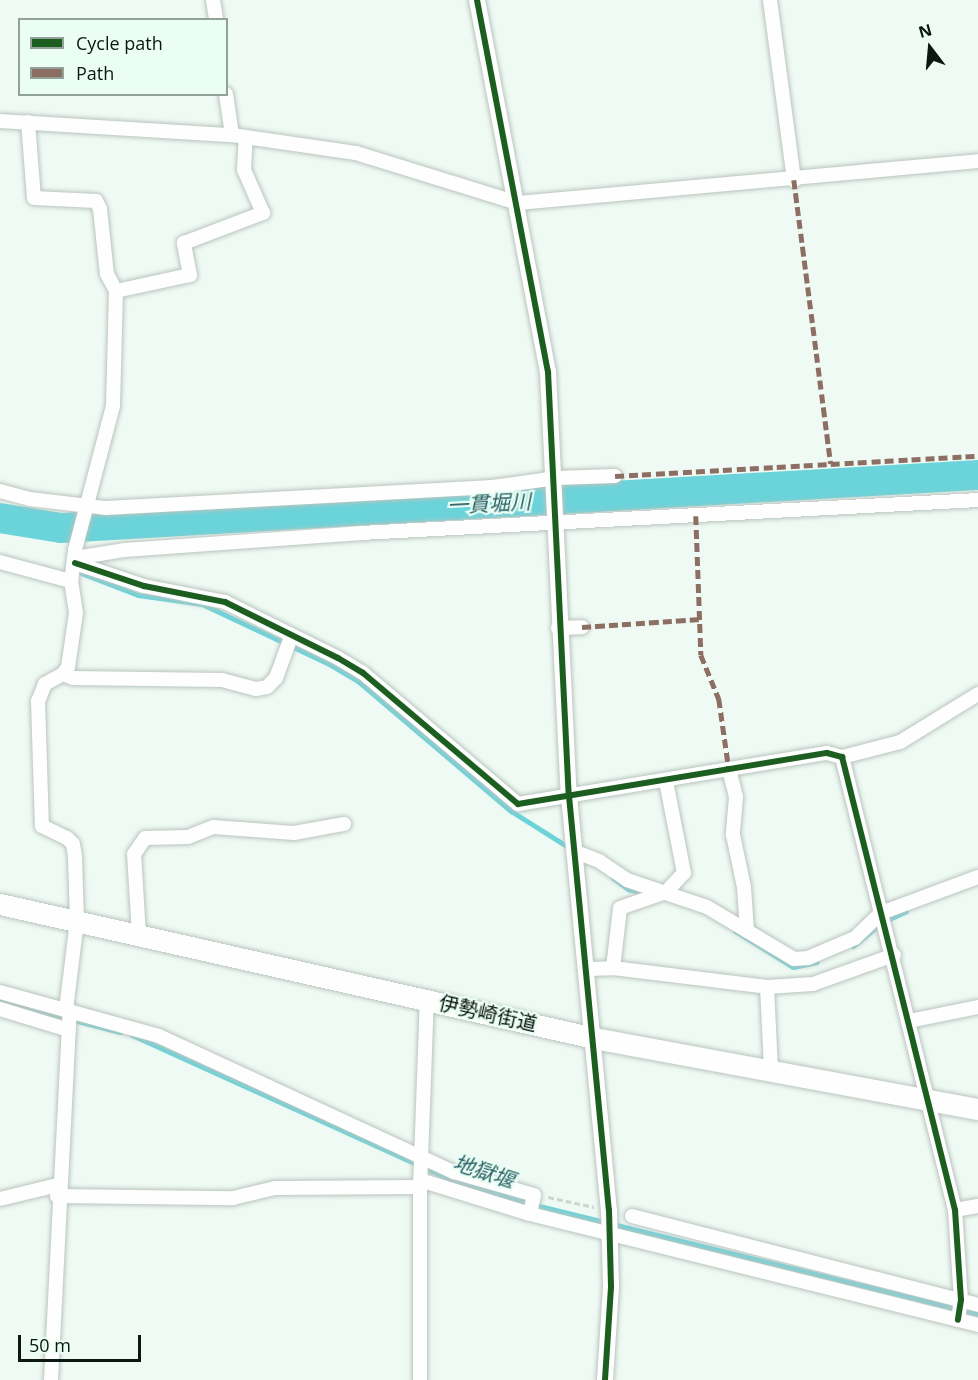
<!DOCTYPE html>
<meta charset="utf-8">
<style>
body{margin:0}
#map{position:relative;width:978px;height:1380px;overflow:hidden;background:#effaf4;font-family:"Open Sans","Noto Sans JP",sans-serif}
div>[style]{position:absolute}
.stream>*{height:5px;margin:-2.5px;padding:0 2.5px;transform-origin:2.5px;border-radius:2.5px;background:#6bd3da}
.river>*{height:30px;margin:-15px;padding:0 15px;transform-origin:15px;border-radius:15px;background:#6bd3da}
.path>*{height:3px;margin-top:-1.5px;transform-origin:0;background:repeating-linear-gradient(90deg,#d0d4d2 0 6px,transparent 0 9px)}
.roads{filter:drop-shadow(0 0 2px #bac4bf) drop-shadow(0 0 2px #bac4bf)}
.minor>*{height:14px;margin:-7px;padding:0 7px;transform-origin:7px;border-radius:7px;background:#fdfefd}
.tertiary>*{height:16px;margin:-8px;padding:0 8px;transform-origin:8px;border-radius:8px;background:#fdfefd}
.primary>*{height:21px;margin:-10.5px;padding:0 10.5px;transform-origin:10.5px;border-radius:10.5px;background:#fdfefd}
.quiet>*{height:4.5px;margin-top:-2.25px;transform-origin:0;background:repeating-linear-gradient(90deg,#8d6e63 0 9px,transparent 0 13.5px)}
.cycleway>*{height:6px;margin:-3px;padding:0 3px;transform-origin:3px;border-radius:3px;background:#1b5e20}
span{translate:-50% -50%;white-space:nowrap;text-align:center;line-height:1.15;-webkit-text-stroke:4.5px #ebfef4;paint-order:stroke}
.street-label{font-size:20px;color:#0c1712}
.water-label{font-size:21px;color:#275f64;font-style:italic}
.legend{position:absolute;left:18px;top:18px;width:210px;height:78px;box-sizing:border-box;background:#ebfef4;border:2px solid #92a29a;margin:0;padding:8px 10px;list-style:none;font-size:18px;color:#0c1712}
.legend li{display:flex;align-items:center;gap:12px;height:30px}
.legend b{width:30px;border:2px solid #92a29a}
.north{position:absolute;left:900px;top:18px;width:60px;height:60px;-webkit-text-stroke:4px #ebfef4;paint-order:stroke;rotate:344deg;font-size:16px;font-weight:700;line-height:24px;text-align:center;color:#0c1712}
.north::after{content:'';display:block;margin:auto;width:21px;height:27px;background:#0c1712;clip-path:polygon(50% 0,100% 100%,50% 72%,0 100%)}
.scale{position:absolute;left:18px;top:1335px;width:123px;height:27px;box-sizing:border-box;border:3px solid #0c1712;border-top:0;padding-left:8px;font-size:18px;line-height:21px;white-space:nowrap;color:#0c1712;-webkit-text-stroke:4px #ebfef4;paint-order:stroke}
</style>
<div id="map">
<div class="stream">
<div style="left:81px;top:573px;width:61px;rotate:21.1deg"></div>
<div style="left:138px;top:595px;width:65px;rotate:8deg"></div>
<div style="left:202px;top:604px;width:143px;rotate:25.3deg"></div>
<div style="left:331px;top:665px;width:31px;rotate:31deg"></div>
<div style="left:358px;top:681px;width:201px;rotate:40.4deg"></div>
<div style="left:511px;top:811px;width:71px;rotate:32.3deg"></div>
<div style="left:613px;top:878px;width:19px;rotate:36deg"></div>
<div style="left:628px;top:889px;width:20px;rotate:15deg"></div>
<div style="left:885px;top:921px;width:23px;rotate:-25deg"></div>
<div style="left:735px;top:931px;width:68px;rotate:31.8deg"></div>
<div style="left:793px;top:967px;width:24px;rotate:-12deg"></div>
<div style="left:853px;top:946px;width:28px;rotate:-39deg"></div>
<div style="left:0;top:1001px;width:124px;rotate:14.5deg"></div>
<div style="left:132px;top:1035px;width:354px;rotate:24.4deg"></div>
<div style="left:454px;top:1181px;width:93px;rotate:16.3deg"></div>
<div style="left:543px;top:1207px;width:448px;rotate:13.8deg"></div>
</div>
<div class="river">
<div style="left:0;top:518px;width:62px;rotate:9.3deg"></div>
<div style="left:61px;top:528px;width:919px;rotate:-3.31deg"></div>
</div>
<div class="path">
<div style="left:548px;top:1197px;width:47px;rotate:12.3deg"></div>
</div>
<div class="roads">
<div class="minor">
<div style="left:213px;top:0;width:20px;rotate:81deg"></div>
<div style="left:770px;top:0;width:182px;rotate:82.4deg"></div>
<div style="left:226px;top:94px;width:41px;rotate:81.7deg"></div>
<div style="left:0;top:121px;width:232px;rotate:3.5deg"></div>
<div style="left:232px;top:135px;width:125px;rotate:8.3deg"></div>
<div style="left:356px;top:153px;width:170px;rotate:17.2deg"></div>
<div style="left:518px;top:203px;width:462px;rotate:-5.2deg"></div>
<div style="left:28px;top:122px;width:76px;rotate:85.5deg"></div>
<div style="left:34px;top:198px;width:62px;rotate:2.8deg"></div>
<div style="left:96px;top:201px;width:9px;rotate:63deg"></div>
<div style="left:100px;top:209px;width:65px;rotate:83.9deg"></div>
<div style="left:107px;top:274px;width:19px;rotate:62deg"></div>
<div style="left:116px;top:291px;width:115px;rotate:91.5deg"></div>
<div style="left:113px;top:406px;width:149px;rotate:104.8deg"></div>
<div style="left:75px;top:550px;width:31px;rotate:97deg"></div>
<div style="left:71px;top:581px;width:32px;rotate:81deg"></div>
<div style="left:76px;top:613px;width:55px;rotate:98.4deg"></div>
<div style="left:68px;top:667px;width:9px;rotate:126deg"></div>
<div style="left:63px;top:674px;width:21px;rotate:151deg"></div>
<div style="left:45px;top:684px;width:18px;rotate:112deg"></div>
<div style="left:38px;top:701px;width:125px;rotate:88.2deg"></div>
<div style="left:42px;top:826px;width:28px;rotate:26deg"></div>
<div style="left:67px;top:838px;width:8px;rotate:45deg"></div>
<div style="left:73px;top:844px;width:13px;rotate:81deg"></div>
<div style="left:75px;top:857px;width:64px;rotate:88.2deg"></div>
<div style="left:77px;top:921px;width:89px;rotate:97.1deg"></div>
<div style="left:116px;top:291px;width:76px;rotate:-12.2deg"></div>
<div style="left:190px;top:275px;width:33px;rotate:-101deg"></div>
<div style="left:184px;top:243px;width:85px;rotate:-20.8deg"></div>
<div style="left:263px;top:213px;width:47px;rotate:-113.8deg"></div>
<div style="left:244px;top:170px;width:33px;rotate:-87deg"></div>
<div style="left:0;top:491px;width:31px;rotate:15deg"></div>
<div style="left:30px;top:499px;width:77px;rotate:6.8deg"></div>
<div style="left:106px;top:508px;width:387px;rotate:-3.1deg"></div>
<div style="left:492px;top:487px;width:65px;rotate:-8deg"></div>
<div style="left:556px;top:478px;width:59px;rotate:-1.9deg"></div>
<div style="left:75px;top:558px;width:51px;rotate:-9.1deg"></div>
<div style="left:125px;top:550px;width:237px;rotate:-4.1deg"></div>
<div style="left:361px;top:533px;width:618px;rotate:-3.06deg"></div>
<div style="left:0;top:562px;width:73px;rotate:15deg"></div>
<div style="left:75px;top:563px;width:73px;rotate:18.4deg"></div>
<div style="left:144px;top:586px;width:83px;rotate:11.2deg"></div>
<div style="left:225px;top:602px;width:126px;rotate:26.4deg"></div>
<div style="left:338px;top:658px;width:29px;rotate:31deg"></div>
<div style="left:363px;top:673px;width:203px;rotate:40.2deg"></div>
<div style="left:518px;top:804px;width:313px;rotate:-9.4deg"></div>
<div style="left:827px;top:753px;width:16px;rotate:15deg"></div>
<div style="left:842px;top:757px;width:467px;rotate:76deg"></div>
<div style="left:955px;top:1210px;width:90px;rotate:86.2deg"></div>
<div style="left:961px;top:1300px;width:20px;rotate:99deg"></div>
<div style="left:558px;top:628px;width:24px;rotate:-2deg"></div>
<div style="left:63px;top:674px;width:11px;rotate:22deg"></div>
<div style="left:73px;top:678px;width:149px;rotate:0.8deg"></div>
<div style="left:222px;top:680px;width:35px;rotate:15deg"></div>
<div style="left:256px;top:689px;width:11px;rotate:-10deg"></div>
<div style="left:267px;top:687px;width:13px;rotate:-45deg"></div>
<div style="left:276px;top:678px;width:44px;rotate:-69.9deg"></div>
<div style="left:842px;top:757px;width:60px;rotate:-14.5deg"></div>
<div style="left:900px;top:742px;width:92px;rotate:-31.6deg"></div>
<div style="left:729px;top:769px;width:29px;rotate:76deg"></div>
<div style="left:736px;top:797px;width:38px;rotate:95deg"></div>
<div style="left:733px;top:835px;width:53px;rotate:78.1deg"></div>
<div style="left:744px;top:887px;width:44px;rotate:86.1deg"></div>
<div style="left:576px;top:852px;width:25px;rotate:21deg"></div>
<div style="left:599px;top:861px;width:34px;rotate:34deg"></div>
<div style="left:627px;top:880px;width:84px;rotate:18.6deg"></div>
<div style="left:707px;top:907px;width:101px;rotate:30.9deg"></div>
<div style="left:794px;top:959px;width:14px;rotate:-4deg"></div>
<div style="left:808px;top:958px;width:51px;rotate:-23.1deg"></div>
<div style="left:855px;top:938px;width:36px;rotate:-44deg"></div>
<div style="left:881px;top:913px;width:103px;rotate:-20.4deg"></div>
<div style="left:139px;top:935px;width:81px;rotate:-93.5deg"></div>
<div style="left:134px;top:854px;width:19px;rotate:-55deg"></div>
<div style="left:145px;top:838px;width:43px;rotate:-1.3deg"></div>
<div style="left:188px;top:837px;width:27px;rotate:-22deg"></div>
<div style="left:213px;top:827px;width:81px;rotate:4.2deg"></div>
<div style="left:294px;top:833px;width:51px;rotate:-10.2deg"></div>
<div style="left:613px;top:968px;width:60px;rotate:-83.3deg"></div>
<div style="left:620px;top:908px;width:49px;rotate:-19.2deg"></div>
<div style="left:666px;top:892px;width:26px;rotate:-47deg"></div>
<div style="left:684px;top:873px;width:94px;rotate:-101.1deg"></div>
<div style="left:589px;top:969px;width:24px;rotate:-2deg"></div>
<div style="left:613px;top:968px;width:155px;rotate:7deg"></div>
<div style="left:767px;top:987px;width:46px;rotate:-3.7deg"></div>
<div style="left:813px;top:984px;width:86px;rotate:-19.7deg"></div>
<div style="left:767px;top:987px;width:83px;rotate:87.2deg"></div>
<div style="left:0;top:992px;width:165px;rotate:15.5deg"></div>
<div style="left:159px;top:1036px;width:325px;rotate:24.8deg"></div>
<div style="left:454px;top:1172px;width:83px;rotate:16deg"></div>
<div style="left:534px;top:1195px;width:19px;rotate:102deg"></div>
<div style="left:0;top:1009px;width:72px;rotate:16.9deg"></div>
<div style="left:909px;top:1021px;width:70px;rotate:-11.5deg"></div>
<div style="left:420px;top:1180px;width:115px;rotate:17.2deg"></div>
<div style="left:530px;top:1214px;width:462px;rotate:13.9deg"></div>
<div style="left:57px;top:1196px;width:176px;rotate:0.7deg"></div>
<div style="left:233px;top:1198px;width:43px;rotate:-13.4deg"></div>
<div style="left:275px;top:1188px;width:145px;rotate:-0.4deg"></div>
<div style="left:0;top:1199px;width:60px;rotate:-13.6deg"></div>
<div style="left:955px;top:1210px;width:23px;rotate:-10deg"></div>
<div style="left:632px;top:1216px;width:357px;rotate:14.4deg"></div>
<div style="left:51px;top:1380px;width:370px;rotate:-87.1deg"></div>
<div style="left:420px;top:1380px;width:193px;rotate:-90deg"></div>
<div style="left:420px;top:1187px;width:188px;rotate:-87.9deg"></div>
</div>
<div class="tertiary">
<div style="left:477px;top:0;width:379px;rotate:79.2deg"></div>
<div style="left:548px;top:372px;width:425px;rotate:87.2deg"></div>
<div style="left:569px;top:796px;width:416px;rotate:84.5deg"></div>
<div style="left:609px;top:1210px;width:77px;rotate:88.5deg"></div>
<div style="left:611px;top:1287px;width:93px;rotate:93.7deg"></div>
</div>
<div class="primary">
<div style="left:0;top:904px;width:609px;rotate:12.71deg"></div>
<div style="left:594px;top:1038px;width:391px;rotate:10.5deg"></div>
</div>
</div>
<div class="quiet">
<div style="left:794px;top:180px;width:286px;rotate:82.6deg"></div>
<div style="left:615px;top:476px;width:364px;rotate:-3.2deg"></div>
<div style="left:696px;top:516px;width:139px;rotate:87.9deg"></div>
<div style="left:701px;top:655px;width:48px;rotate:67.8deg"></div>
<div style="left:719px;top:699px;width:71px;rotate:81.9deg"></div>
<div style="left:582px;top:627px;width:119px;rotate:-3.8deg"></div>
</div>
<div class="cycleway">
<div style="left:477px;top:0;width:379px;rotate:79.2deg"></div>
<div style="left:548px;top:372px;width:425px;rotate:87.2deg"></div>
<div style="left:569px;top:796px;width:416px;rotate:84.5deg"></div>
<div style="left:609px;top:1210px;width:77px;rotate:88.5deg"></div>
<div style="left:611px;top:1287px;width:93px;rotate:93.7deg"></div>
<div style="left:75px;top:563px;width:73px;rotate:18.4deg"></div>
<div style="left:144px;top:586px;width:83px;rotate:11.2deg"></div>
<div style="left:225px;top:602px;width:126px;rotate:26.4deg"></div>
<div style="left:338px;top:658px;width:29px;rotate:31deg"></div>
<div style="left:363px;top:673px;width:203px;rotate:40.2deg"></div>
<div style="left:518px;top:804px;width:313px;rotate:-9.4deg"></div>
<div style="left:827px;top:753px;width:16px;rotate:15deg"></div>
<div style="left:842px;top:757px;width:467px;rotate:76deg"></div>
<div style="left:955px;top:1210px;width:90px;rotate:86.2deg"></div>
<div style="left:961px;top:1300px;width:20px;rotate:99deg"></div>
</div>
<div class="street-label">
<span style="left:488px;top:1013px;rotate:13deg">伊勢崎街道</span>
</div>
<div class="water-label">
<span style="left:489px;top:503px;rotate:-3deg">一貫堀川</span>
<span style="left:484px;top:1171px;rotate:18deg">地獄堰</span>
</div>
<ul class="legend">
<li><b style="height:8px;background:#1b5e20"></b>Cycle path</li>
<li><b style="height:8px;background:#8d6e63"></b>Path</li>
</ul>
<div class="north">N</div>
<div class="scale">50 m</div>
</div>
